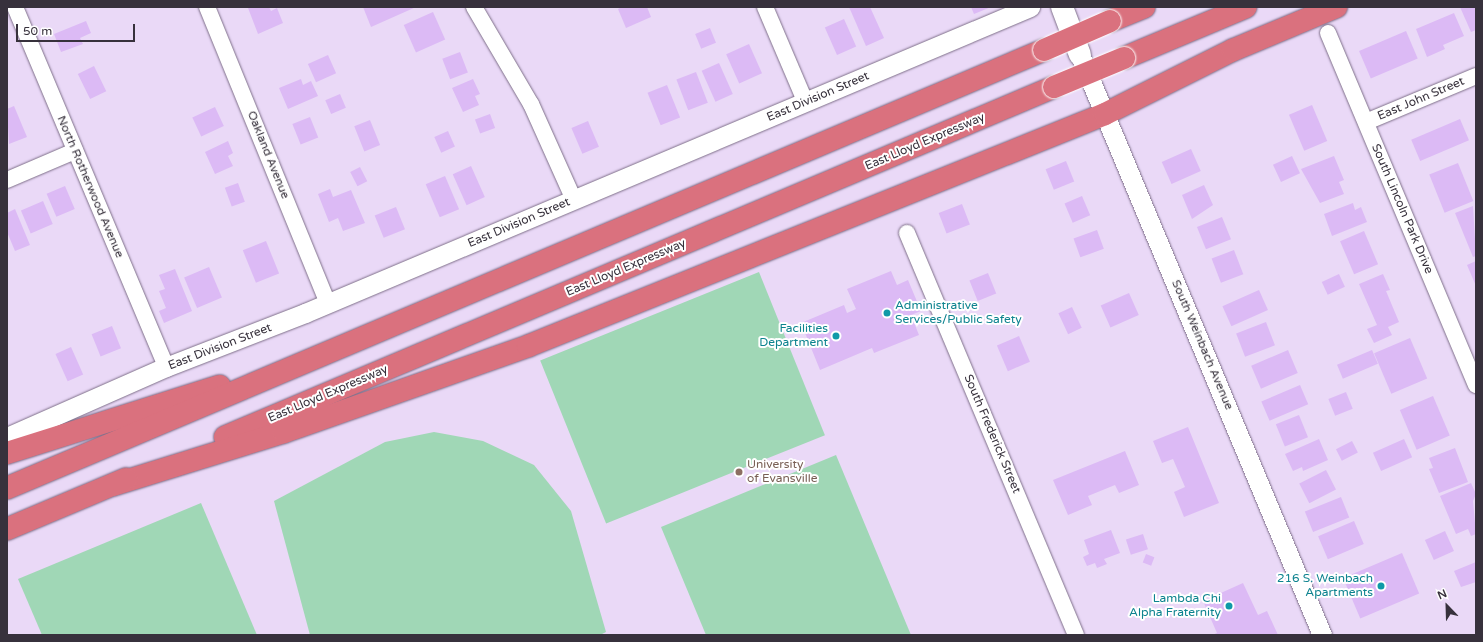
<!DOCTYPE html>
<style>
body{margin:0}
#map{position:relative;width:1483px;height:642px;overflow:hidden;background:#ead9f7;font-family:"Varela Round",sans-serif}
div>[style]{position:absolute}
.green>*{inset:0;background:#a0d7b6;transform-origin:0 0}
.building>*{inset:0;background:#dcbaf5;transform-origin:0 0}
.roads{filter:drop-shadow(0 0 1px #7e6f89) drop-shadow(0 0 1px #7e6f89)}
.minor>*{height:16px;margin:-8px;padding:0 8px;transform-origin:8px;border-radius:8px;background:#fff}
.tertiary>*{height:19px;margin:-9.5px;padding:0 9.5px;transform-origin:9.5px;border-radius:9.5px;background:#fff}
.secondary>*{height:22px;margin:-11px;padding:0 11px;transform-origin:11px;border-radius:11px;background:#fff}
.motorway>*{height:22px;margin:-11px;padding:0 11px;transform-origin:11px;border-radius:11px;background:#da717e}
.bridges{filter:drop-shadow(0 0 1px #fff) drop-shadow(0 0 1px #fff)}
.motorway-bridge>*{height:22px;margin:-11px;padding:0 11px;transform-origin:11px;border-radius:11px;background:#da717e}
.dots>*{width:11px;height:11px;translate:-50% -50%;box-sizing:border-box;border:2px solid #fff;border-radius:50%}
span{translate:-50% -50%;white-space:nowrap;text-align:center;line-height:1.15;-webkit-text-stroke:4px #fff;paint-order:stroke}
.street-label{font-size:12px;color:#37313c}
.culture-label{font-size:12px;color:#0d838f}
.left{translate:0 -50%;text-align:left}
.right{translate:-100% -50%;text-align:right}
.education-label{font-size:12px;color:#785e54}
.frame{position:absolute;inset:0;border:8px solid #37313c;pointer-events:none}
.north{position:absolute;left:1427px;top:586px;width:40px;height:40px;-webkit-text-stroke:3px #fff;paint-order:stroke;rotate:337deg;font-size:11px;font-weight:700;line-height:16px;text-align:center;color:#37313c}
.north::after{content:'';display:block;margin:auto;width:14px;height:18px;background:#37313c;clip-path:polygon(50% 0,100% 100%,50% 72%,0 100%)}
.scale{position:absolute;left:16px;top:24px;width:119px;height:18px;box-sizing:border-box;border:2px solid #37313c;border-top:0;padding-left:5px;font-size:12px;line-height:14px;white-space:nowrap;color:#37313c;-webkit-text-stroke:3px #fff;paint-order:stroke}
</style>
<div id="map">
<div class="green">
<div style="left:759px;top:272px;width:176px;height:236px;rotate:68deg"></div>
<div style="clip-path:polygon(434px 432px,483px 441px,534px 465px,571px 511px,606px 632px,600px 635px,310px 635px,274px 501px,385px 442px)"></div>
<div style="clip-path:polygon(836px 455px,911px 635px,706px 635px,661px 527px)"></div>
<div style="clip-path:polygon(201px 503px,257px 635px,42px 635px,18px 579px)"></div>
</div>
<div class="building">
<div style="clip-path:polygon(269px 7px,271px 11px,277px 8px,283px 23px,258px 34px,248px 8px)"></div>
<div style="clip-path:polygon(363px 7px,416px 7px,371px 27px)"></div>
<div style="clip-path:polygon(622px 7px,647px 7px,651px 17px,626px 28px,618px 9px)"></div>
<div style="clip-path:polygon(849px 7px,870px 7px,884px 38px,866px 46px)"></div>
<div style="clip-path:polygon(971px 7px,991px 7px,974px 14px)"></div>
<div style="clip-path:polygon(1460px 7px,1476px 7px,1476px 30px,1471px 32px)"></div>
<div style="left:433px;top:12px;width:30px;height:32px;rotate:66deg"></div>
<div style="clip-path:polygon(1454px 13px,1464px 36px,1443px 45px,1445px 49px,1427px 57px,1416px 29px)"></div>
<div style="left:844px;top:19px;width:30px;height:21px;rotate:66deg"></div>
<div style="clip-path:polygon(86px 21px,91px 33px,80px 38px,83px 44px,61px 52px,54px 34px)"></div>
<div style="left:710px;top:28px;width:16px;height:16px;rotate:68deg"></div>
<div style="left:1406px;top:31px;width:30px;height:51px;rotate:67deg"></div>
<div style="left:749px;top:44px;width:32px;height:25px;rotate:66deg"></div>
<div style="left:460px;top:52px;width:22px;height:19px;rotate:69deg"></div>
<div style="left:328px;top:55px;width:20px;height:22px;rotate:66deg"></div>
<div style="left:719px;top:63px;width:34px;height:19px;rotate:66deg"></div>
<div style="left:94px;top:66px;width:28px;height:18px;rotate:64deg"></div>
<div style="left:696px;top:72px;width:33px;height:21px;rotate:69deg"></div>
<div style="clip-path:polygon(301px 79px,303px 85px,311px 81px,318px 96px,288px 109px,279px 88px)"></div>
<div style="clip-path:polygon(473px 79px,480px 94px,475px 96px,479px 105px,463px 112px,452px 88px)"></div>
<div style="left:667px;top:85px;width:35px;height:21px;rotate:68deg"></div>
<div style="left:340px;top:94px;width:15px;height:16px;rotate:67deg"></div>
<div style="left:1312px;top:105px;width:39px;height:25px;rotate:67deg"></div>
<div style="clip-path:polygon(14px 106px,27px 137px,9px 144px,7px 109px)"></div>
<div style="left:215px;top:107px;width:21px;height:25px;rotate:65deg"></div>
<div style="left:490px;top:114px;width:15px;height:16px;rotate:70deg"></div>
<div style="left:310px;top:117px;width:22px;height:19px;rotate:68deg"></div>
<div style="left:1460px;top:119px;width:23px;height:53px;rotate:67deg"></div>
<div style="left:370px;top:120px;width:27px;height:17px;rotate:68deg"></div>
<div style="left:588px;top:121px;width:28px;height:18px;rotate:67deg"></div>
<div style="left:448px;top:131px;width:17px;height:15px;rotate:66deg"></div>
<div style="clip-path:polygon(228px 141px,233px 153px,228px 156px,233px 166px,215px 174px,205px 152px)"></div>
<div style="left:1191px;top:149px;width:24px;height:32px;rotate:66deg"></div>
<div style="left:1292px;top:156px;width:19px;height:21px;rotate:65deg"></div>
<div style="clip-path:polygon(1334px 156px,1344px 180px,1339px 182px,1344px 194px,1320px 203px,1301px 169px)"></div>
<div style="left:1066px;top:161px;width:22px;height:22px;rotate:68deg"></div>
<div style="left:1458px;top:163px;width:41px;height:31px;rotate:68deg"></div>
<div style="left:471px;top:166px;width:34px;height:20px;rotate:66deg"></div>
<div style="left:360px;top:167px;width:16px;height:11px;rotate:63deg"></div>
<div style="left:445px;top:176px;width:36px;height:21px;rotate:67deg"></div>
<div style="left:238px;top:183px;width:20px;height:14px;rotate:70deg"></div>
<div style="clip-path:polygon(1204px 185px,1213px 205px,1192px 219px,1182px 195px)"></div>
<div style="left:65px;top:186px;width:25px;height:20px;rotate:67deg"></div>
<div style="clip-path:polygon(330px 189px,333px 197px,351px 190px,365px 223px,343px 231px,338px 218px,329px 222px,318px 194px)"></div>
<div style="left:1082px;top:196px;width:21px;height:19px;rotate:67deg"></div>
<div style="left:43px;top:201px;width:25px;height:24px;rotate:67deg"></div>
<div style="clip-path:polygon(1353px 203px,1355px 210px,1361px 207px,1367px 222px,1332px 236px,1324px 214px)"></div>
<div style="left:962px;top:204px;width:22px;height:25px;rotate:69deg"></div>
<div style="clip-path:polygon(1473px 206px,1476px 256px,1473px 257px,1455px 213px)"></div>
<div style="left:396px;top:207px;width:24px;height:23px;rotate:68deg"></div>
<div style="clip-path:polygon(15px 209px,30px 245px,15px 251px,7px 232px,7px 213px)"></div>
<div style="left:1222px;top:217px;width:24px;height:27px;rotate:68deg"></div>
<div style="left:1097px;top:230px;width:20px;height:25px;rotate:70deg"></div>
<div style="left:1364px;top:231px;width:36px;height:26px;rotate:67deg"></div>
<div style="left:266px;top:241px;width:35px;height:25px;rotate:68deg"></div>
<div style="left:1234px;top:250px;width:26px;height:24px;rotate:69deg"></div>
<div style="clip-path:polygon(1476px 261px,1476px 286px,1467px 265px)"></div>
<div style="left:209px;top:267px;width:33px;height:27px;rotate:67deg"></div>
<div style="clip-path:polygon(175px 269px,192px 311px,164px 323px,159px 311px,166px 308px,159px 291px,165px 289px,159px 275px)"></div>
<div style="clip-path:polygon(891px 271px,897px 285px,908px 280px,921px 311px,911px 315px,919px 335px,874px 353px,872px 348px,820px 370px,801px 323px,844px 305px,847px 313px,856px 309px,847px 289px)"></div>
<div style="left:988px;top:273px;width:22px;height:20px;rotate:68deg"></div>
<div style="left:1339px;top:274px;width:14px;height:19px;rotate:65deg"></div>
<div style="clip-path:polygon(1383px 274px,1390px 290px,1386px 291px,1399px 322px,1388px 327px,1392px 335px,1374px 343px,1367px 329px,1377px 325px,1359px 284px)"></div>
<div style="left:1259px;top:290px;width:22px;height:40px;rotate:66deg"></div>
<div style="left:1129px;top:293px;width:24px;height:31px;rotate:66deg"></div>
<div style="left:1072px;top:307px;width:23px;height:15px;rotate:65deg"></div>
<div style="left:1266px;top:322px;width:25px;height:32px;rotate:69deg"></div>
<div style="left:112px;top:326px;width:24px;height:22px;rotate:68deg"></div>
<div style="left:1019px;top:336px;width:28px;height:24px;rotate:67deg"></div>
<div style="left:1410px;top:338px;width:44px;height:39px;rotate:67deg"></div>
<div style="left:71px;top:347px;width:30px;height:17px;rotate:66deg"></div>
<div style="left:1288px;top:350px;width:25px;height:40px;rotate:67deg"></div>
<div style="left:1372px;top:350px;width:15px;height:38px;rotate:67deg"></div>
<div style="left:1300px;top:385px;width:21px;height:42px;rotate:67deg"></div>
<div style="left:1346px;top:392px;width:18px;height:19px;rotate:68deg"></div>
<div style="left:1433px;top:396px;width:43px;height:36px;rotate:67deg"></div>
<div style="left:1299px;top:415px;width:24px;height:25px;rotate:68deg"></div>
<div style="clip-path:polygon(1188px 427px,1219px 503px,1184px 517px,1174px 492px,1185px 487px,1173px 459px,1162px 463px,1153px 441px)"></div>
<div style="clip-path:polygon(1319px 439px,1328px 460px,1303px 471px,1302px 467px,1293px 471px,1285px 454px)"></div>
<div style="left:1404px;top:439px;width:20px;height:34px;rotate:66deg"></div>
<div style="left:1352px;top:441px;width:13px;height:18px;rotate:63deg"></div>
<div style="clip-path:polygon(1455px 448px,1468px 482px,1439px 493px,1429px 469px,1433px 468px,1429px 458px)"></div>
<div style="clip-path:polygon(1125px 451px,1139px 485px,1119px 493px,1115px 485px,1088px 496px,1092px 505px,1068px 515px,1053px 480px)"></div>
<div style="left:1326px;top:470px;width:22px;height:30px;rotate:63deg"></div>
<div style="clip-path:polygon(1471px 483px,1476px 494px,1473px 501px,1476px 534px,1471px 536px,1468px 529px,1456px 534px,1440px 496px)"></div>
<div style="left:1341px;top:497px;width:22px;height:39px;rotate:68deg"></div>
<div style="left:1354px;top:521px;width:25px;height:39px;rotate:67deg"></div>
<div style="clip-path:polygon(1111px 530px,1120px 553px,1104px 559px,1107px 564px,1097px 568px,1095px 563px,1087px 566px,1083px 557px,1089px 554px,1084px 540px)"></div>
<div style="left:1445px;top:531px;width:22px;height:22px;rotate:66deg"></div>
<div style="left:1143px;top:534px;width:16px;height:18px;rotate:72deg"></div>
<div style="left:1402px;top:553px;width:44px;height:64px;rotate:67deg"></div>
<div style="left:1146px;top:554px;width:9px;height:9px;rotate:21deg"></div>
<div style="clip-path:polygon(1476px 562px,1476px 582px,1461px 587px,1454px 571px)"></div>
<div style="clip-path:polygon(1243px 583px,1258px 615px,1267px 611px,1278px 635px,1212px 635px,1217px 633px,1203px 601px)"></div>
</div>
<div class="roads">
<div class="minor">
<div style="left:15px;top:7px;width:390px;rotate:67.2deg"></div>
<div style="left:207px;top:7px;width:320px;rotate:67.8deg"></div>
<div style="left:474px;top:7px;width:113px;rotate:59.6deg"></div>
<div style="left:531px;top:104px;width:105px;rotate:65.9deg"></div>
<div style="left:765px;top:7px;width:104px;rotate:66.9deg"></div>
<div style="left:1328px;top:33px;width:382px;rotate:67.2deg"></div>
<div style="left:1366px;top:122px;width:119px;rotate:-22.7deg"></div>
<div style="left:7px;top:180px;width:74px;rotate:-23.1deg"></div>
<div style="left:907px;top:233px;width:436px;rotate:67.2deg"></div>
</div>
<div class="tertiary">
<div style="left:1082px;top:60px;width:623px;rotate:67.34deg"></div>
<div style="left:7px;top:437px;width:174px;rotate:-23.8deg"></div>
<div style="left:166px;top:367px;width:149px;rotate:-21.2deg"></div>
<div style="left:305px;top:313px;width:787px;rotate:-22.88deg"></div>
</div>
<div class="secondary">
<div style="left:1062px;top:7px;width:51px;rotate:69.4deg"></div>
</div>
<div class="motorway">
<div style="left:1110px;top:21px;width:37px;rotate:-22deg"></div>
<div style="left:1124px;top:58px;width:132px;rotate:-22.7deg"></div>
<div style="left:225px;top:437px;width:900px;rotate:-22.89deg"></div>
<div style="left:7px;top:453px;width:223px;rotate:-17.5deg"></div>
<div style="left:113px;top:485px;width:179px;rotate:-17.2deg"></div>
<div style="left:284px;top:432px;width:259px;rotate:-19.4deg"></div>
<div style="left:528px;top:346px;width:622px;rotate:-21.9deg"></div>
<div style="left:1105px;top:114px;width:143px;rotate:-26.6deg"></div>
<div style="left:1233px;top:50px;width:112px;rotate:-22.7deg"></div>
<div style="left:7px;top:488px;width:1126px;rotate:-22.9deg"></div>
<div style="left:7px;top:529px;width:129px;rotate:-22.8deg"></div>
</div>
</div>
<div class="bridges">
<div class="motorway-bridge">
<div style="left:1044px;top:50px;width:72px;rotate:-23.7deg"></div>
<div style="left:1054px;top:87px;width:76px;rotate:-22.5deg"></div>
</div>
</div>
<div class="dots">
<div style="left:887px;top:313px;background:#0f9aa8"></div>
<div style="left:836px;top:336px;background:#0f9aa8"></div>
<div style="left:739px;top:472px;background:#8d6e63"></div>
<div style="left:1381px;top:586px;background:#0f9aa8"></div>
<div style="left:1229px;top:606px;background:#0f9aa8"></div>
</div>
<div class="street-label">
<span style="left:818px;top:97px;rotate:-23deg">East Division Street</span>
<span style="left:1421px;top:99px;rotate:-23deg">East John Street</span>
<span style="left:925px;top:142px;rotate:-23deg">East Lloyd Expressway</span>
<span style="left:268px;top:155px;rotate:68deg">Oakland Avenue</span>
<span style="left:90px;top:187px;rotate:67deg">North Rotherwood Avenue</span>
<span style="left:1402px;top:209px;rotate:67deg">South Lincoln Park Drive</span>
<span style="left:519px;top:223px;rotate:-23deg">East Division Street</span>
<span style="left:626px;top:268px;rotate:-23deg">East Lloyd Expressway</span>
<span style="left:1202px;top:345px;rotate:67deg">South Weinbach Avenue</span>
<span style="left:220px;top:347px;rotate:-21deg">East Division Street</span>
<span style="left:328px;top:394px;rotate:-23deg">East Lloyd Expressway</span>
<span style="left:992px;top:434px;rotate:67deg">South Frederick Street</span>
</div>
<div class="culture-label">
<span class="left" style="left:895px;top:313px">Administrative<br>Services/Public Safety</span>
<span class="right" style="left:828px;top:336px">Facilities<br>Department</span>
<span class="right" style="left:1373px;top:586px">216 S. Weinbach<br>Apartments</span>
<span class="right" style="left:1221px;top:606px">Lambda Chi<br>Alpha Fraternity</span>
</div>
<div class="education-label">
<span class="left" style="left:747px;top:472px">University<br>of Evansville</span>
</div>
<div class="frame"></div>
<div class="north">N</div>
<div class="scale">50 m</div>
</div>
